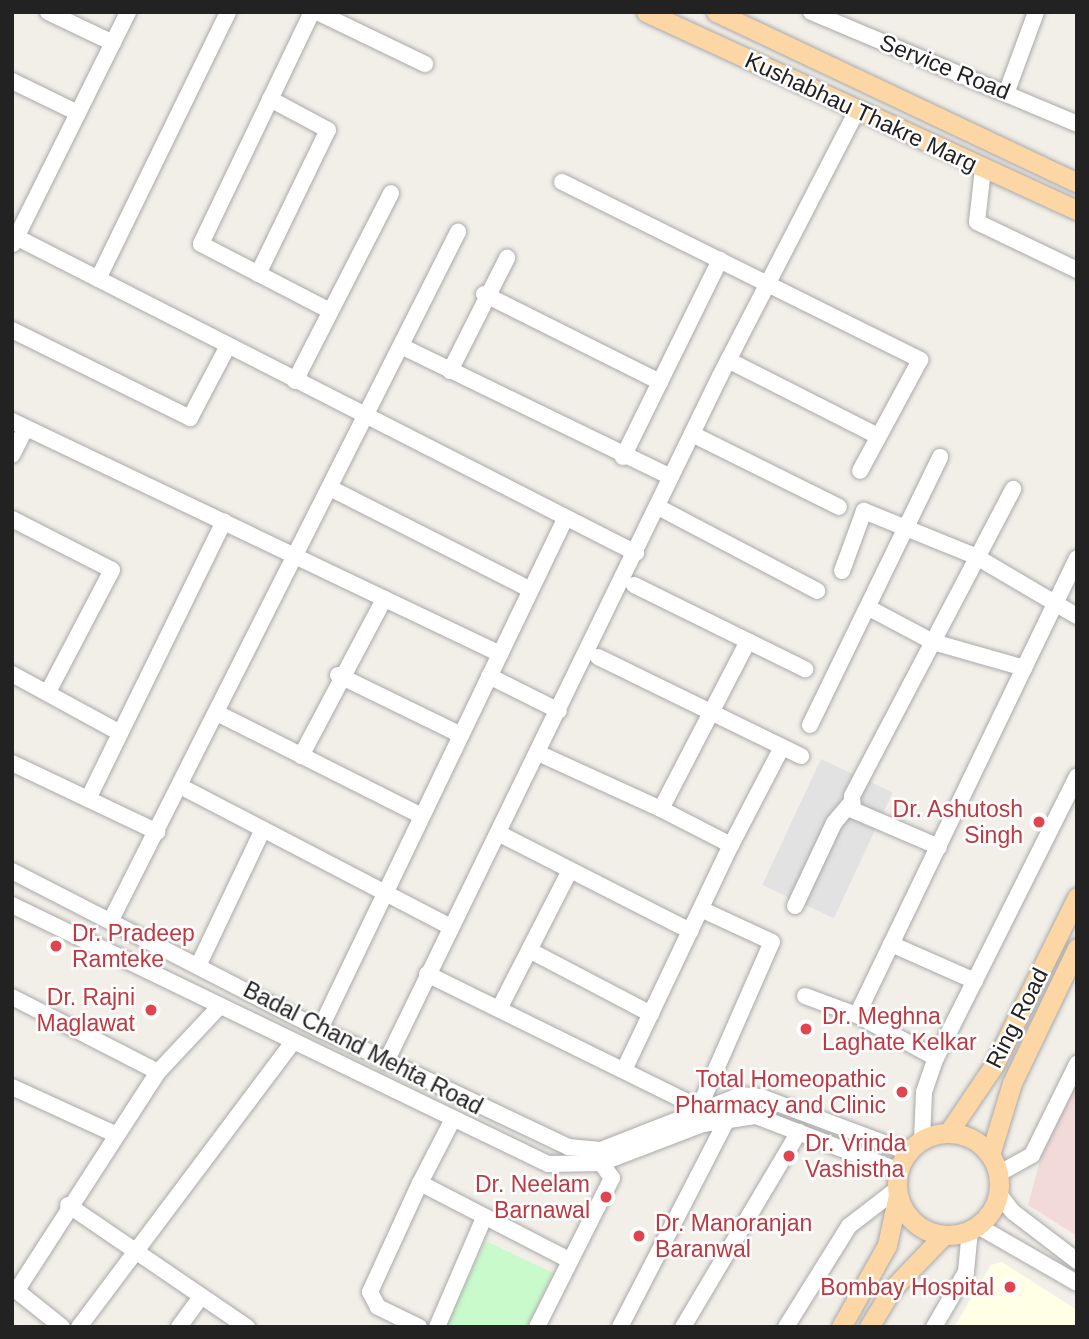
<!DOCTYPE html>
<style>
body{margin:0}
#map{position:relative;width:1089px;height:1339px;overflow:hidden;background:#f2efe9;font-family:Arial,sans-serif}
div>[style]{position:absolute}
.commercial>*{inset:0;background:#f2dad9}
.education>*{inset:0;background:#ffffe5}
.park>*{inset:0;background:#c8facc}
.parking>*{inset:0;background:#e2e2e2;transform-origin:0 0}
.roads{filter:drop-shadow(0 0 2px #a9a9a9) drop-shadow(0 0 2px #a9a9a9)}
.minor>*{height:16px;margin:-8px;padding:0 8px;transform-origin:8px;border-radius:8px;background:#fff}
.major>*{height:19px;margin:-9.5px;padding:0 9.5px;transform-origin:9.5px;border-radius:9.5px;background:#fcd6a4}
.major>.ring{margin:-9.5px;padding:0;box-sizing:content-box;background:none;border:19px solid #fcd6a4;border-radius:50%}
.dots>*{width:19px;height:19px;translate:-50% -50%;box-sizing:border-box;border:4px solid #fff;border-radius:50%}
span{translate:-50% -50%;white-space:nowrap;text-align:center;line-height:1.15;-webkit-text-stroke:5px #fff;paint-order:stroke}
.street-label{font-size:23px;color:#222}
.health-label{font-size:23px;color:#be3a42}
.right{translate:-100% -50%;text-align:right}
.left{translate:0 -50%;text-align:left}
.frame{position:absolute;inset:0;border:14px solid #222;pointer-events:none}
</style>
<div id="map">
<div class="commercial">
<div style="clip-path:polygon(1077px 1083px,1077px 1236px,1028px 1205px,1041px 1157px)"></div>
</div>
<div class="education">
<div style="clip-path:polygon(1002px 1262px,1077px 1310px,1077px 1327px,954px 1327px,991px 1265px)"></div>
</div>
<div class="park">
<div style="clip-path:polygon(486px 1241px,553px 1273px,527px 1327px,445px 1327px)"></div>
</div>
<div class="parking">
<div style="left:821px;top:759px;width:79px;height:139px;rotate:25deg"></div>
</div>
<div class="roads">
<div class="minor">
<div style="left:48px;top:12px;width:72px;rotate:25.5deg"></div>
<div style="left:312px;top:12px;width:257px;rotate:115.6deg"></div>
<div style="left:201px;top:244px;width:145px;rotate:27.4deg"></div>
<div style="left:317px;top:12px;width:120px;rotate:25.7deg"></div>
<div style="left:811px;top:12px;width:289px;rotate:22.8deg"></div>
<div style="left:12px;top:81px;width:73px;rotate:25.9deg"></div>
<div style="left:1007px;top:91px;width:84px;rotate:-69.8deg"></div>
<div style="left:983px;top:169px;width:53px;rotate:96.5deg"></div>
<div style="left:977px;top:222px;width:111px;rotate:25.6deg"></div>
<div style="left:562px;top:182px;width:400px;rotate:26.4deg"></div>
<div style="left:920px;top:360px;width:126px;rotate:118.4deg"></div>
<div style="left:16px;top:237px;width:696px;rotate:27.01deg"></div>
<div style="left:13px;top:244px;width:259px;rotate:-63.6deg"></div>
<div style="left:258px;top:274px;width:160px;rotate:-64.1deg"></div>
<div style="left:328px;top:130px;width:66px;rotate:-151.9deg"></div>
<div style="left:98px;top:279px;width:297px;rotate:-64deg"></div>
<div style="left:484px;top:294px;width:197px;rotate:26.6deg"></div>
<div style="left:12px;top:330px;width:199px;rotate:26.3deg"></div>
<div style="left:190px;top:418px;width:81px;rotate:-62.2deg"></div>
<div style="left:401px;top:346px;width:300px;rotate:25.9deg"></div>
<div style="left:728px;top:360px;width:168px;rotate:26.9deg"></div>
<div style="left:450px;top:371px;width:127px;rotate:-63.2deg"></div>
<div style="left:295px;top:381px;width:211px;rotate:-62.9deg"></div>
<div style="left:12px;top:421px;width:541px;rotate:25.52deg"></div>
<div style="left:692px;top:434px;width:164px;rotate:26.4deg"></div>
<div style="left:12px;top:455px;width:30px;rotate:-63deg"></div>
<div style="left:623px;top:457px;width:220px;rotate:-63.8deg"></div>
<div style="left:330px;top:488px;width:225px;rotate:26.9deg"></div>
<div style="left:658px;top:507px;width:180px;rotate:27.8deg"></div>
<div style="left:12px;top:519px;width:112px;rotate:27deg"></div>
<div style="left:112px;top:570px;width:136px;rotate:117.7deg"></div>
<div style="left:842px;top:571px;width:64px;rotate:-69.9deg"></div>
<div style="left:864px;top:511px;width:120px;rotate:22.1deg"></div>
<div style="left:975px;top:556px;width:118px;rotate:30.5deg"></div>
<div style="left:634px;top:585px;width:191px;rotate:26.2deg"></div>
<div style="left:869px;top:608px;width:72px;rotate:28deg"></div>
<div style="left:933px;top:642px;width:95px;rotate:15.9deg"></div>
<div style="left:598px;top:657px;width:226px;rotate:26deg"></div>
<div style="left:12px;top:674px;width:123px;rotate:28.6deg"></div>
<div style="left:338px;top:675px;width:137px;rotate:26deg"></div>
<div style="left:489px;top:676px;width:78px;rotate:26.6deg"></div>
<div style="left:217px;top:713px;width:229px;rotate:26.7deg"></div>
<div style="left:810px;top:725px;width:298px;rotate:-64.1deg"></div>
<div style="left:538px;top:753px;width:135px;rotate:24.5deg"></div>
<div style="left:301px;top:756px;width:178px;rotate:-62.1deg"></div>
<div style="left:12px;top:763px;width:161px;rotate:25.4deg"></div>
<div style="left:180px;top:786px;width:305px;rotate:27.5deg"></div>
<div style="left:88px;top:799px;width:309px;rotate:-63.9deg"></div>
<div style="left:498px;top:833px;width:216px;rotate:27deg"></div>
<div style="left:731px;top:845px;width:110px;rotate:-62.5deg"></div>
<div style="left:939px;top:847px;width:94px;rotate:-156.7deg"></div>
<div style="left:853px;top:810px;width:14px;rotate:-94deg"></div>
<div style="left:852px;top:796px;width:347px;rotate:-62.3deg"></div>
<div style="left:12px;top:871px;width:346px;rotate:27.2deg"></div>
<div style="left:320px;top:1029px;width:275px;rotate:25.4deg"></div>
<div style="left:568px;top:1147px;width:33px;rotate:5deg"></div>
<div style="left:601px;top:1150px;width:150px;rotate:-21.4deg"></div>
<div style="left:741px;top:1095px;width:20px;rotate:6deg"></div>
<div style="left:761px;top:1097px;width:157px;rotate:20.5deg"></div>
<div style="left:12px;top:905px;width:595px;rotate:25.79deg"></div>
<div style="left:548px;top:1164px;width:53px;rotate:-1.1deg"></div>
<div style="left:601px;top:1163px;width:109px;rotate:-20.9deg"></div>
<div style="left:703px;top:1124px;width:54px;rotate:-8.6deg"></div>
<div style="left:756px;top:1116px;width:153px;rotate:21deg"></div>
<div style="left:795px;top:906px;width:92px;rotate:-64.8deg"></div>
<div style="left:834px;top:823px;width:25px;rotate:-50deg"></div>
<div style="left:111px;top:920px;width:771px;rotate:-63.24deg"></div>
<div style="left:891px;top:944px;width:92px;rotate:23.8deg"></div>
<div style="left:529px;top:950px;width:138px;rotate:27.7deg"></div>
<div style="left:199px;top:964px;width:149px;rotate:-64.6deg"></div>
<div style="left:427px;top:974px;width:303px;rotate:26.2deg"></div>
<div style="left:699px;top:1108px;width:181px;rotate:-66.3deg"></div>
<div style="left:772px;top:942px;width:78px;rotate:-155.1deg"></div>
<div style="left:805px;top:996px;width:55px;rotate:20.1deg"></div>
<div style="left:12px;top:997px;width:164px;rotate:27.2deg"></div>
<div style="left:499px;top:1009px;width:156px;rotate:-62.9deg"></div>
<div style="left:320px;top:1029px;width:564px;rotate:-64.34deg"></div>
<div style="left:936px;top:1058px;width:90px;rotate:-151.4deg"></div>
<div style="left:857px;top:1015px;width:507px;rotate:-64.29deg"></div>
<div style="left:386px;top:1062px;width:763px;rotate:-64.04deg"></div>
<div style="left:720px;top:376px;width:299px;rotate:-62.7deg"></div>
<div style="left:624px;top:1070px;width:249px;rotate:-64.6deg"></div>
<div style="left:731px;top:845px;width:79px;rotate:-152.8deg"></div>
<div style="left:661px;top:809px;width:189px;rotate:-62.6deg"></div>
<div style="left:12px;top:1087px;width:115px;rotate:24.6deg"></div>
<div style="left:922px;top:1140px;width:48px;rotate:-87.6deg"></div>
<div style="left:924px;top:1092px;width:36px;rotate:-71deg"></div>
<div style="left:936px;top:1058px;width:315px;rotate:-63.4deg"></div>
<div style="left:998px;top:1174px;width:39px;rotate:-29deg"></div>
<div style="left:1032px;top:1155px;width:102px;rotate:-63.7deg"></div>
<div style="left:420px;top:1183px;width:72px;rotate:-62.7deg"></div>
<div style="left:998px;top:1193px;width:24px;rotate:52deg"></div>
<div style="left:1013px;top:1212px;width:81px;rotate:37.4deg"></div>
<div style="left:68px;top:1205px;width:217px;rotate:34.3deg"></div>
<div style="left:978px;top:1226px;width:114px;rotate:29.9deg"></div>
<div style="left:12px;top:1287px;width:64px;rotate:38.7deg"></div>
<div style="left:17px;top:1290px;width:260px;rotate:-57.1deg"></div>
<div style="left:158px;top:1072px;width:89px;rotate:-46.8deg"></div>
<div style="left:79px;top:1327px;width:356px;rotate:-53.1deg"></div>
<div style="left:179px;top:1327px;width:36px;rotate:-54deg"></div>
<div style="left:419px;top:1327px;width:46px;rotate:-154deg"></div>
<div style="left:378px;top:1307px;width:17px;rotate:-118deg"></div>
<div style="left:370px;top:1292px;width:120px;rotate:-65.4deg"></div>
<div style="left:420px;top:1183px;width:168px;rotate:27.3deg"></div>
<div style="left:437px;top:1327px;width:119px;rotate:-66.7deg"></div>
<div style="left:537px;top:1327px;width:167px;rotate:-63.3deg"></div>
<div style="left:612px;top:1178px;width:19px;rotate:-126deg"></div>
<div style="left:620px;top:1327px;width:237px;rotate:-62.7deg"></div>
<div style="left:683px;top:1327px;width:227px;rotate:-59.3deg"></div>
<div style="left:786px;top:1327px;width:119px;rotate:-58deg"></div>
<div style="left:849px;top:1226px;width:61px;rotate:-37.6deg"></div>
<div style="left:934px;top:1327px;width:64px;rotate:-59.8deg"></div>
<div style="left:966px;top:1272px;width:42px;rotate:-84.6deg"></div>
</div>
<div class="major">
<div style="left:646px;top:12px;width:474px;rotate:24.7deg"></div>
<div style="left:716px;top:12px;width:399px;rotate:25.3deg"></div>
<div style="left:948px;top:1133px;width:82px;rotate:-55.9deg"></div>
<div style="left:994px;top:1065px;width:187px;rotate:-63.7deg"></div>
<div class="ring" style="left:897px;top:1133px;width:83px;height:83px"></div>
<div style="left:990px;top:1155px;width:75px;rotate:-73deg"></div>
<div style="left:1012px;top:1083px;width:150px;rotate:-64.3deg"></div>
<div style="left:841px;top:1327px;width:94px;rotate:-60.7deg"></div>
<div style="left:887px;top:1245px;width:51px;rotate:-77.6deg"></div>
<div style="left:869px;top:1327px;width:44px;rotate:-58.8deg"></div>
<div style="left:892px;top:1289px;width:75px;rotate:-46.1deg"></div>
</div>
</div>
<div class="dots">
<div style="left:1039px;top:822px;background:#e0444e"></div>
<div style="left:56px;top:946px;background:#e0444e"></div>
<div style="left:151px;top:1010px;background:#e0444e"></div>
<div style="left:806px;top:1029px;background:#e0444e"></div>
<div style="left:902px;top:1092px;background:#e0444e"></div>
<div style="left:789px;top:1156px;background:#e0444e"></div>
<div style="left:606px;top:1197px;background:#e0444e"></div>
<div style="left:639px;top:1236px;background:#e0444e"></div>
<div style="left:1010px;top:1287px;background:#e0444e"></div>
</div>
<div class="street-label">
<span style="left:945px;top:67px;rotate:22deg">Service Road</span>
<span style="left:861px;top:112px;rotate:25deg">Kushabhau Thakre Marg</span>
<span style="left:1017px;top:1018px;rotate:-63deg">Ring Road</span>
<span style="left:363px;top:1048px;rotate:27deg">Badal Chand Mehta Road</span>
</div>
<div class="health-label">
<span class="right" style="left:1023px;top:822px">Dr. Ashutosh<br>Singh</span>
<span class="left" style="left:72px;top:946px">Dr. Pradeep<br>Ramteke</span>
<span class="right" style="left:135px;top:1010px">Dr. Rajni<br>Maglawat</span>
<span class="left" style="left:822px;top:1029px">Dr. Meghna<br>Laghate Kelkar</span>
<span class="right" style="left:886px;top:1092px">Total Homeopathic<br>Pharmacy and Clinic</span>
<span class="left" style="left:805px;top:1156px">Dr. Vrinda<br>Vashistha</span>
<span class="right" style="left:590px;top:1197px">Dr. Neelam<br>Barnawal</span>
<span class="left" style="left:655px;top:1236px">Dr. Manoranjan<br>Baranwal</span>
<span class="right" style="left:994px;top:1287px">Bombay Hospital</span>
</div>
<div class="frame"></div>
</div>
